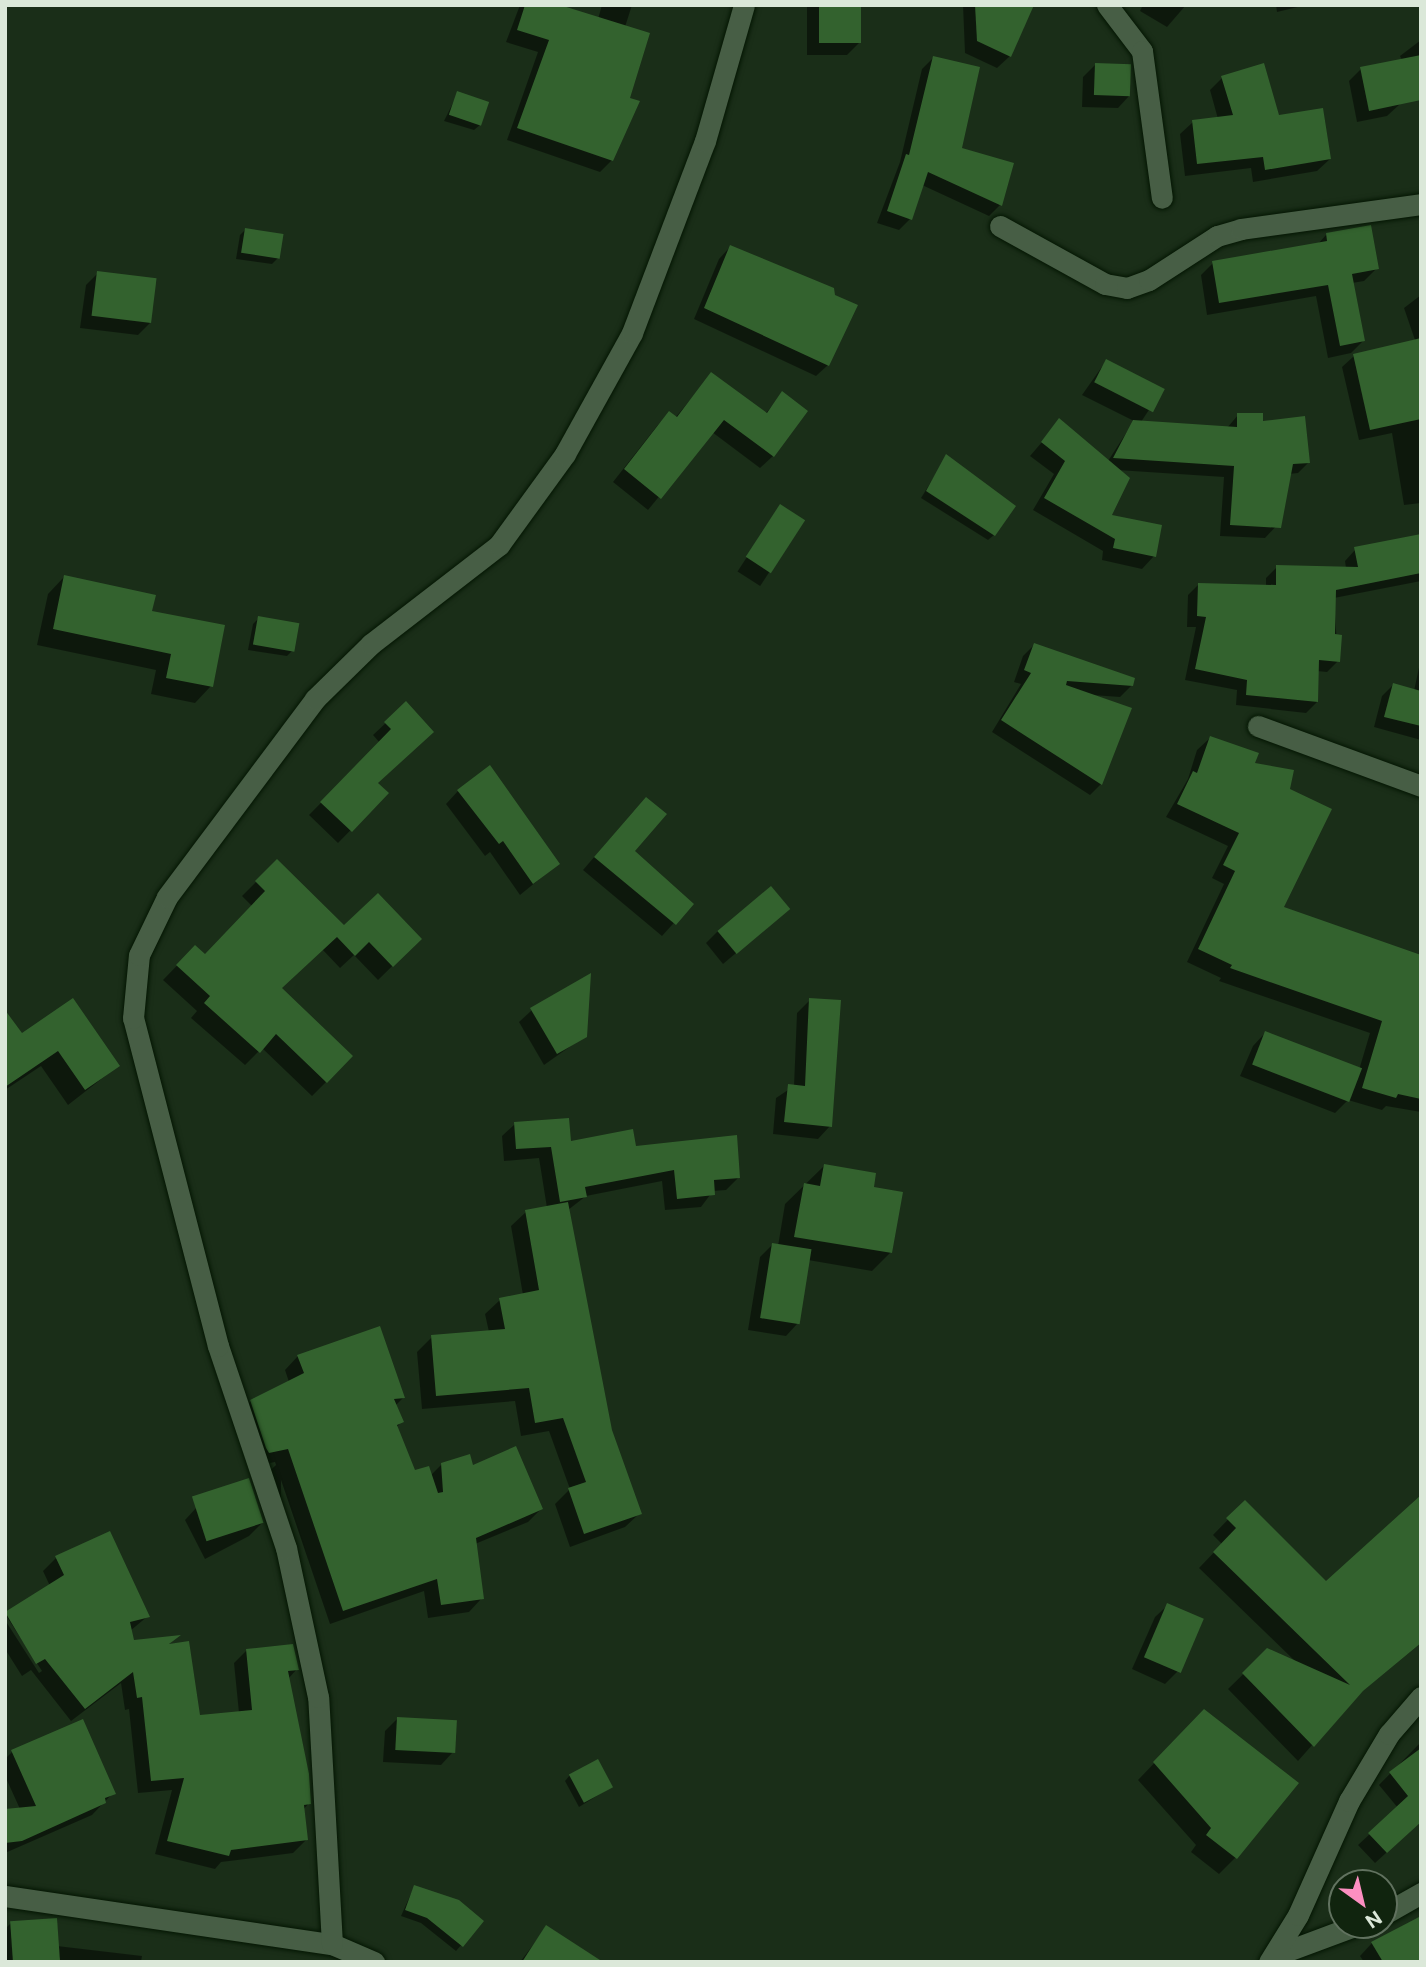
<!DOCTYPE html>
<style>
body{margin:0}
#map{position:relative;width:1426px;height:1967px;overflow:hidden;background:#1a2e18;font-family:"Public Sans",sans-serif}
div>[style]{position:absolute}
.shadow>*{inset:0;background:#0007;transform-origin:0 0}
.building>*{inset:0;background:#33622e;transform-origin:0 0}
.roads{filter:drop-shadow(0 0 2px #041603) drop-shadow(0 0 2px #041603)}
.minor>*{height:21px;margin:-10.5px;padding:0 10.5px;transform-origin:10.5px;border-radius:10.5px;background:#475e45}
span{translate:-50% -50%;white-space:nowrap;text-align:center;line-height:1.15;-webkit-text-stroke:5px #10240e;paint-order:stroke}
.frame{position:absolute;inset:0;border:7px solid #dbe8d9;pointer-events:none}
.north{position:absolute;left:1328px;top:1869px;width:70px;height:70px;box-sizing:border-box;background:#10240e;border:2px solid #61725f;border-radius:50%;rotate:146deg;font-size:19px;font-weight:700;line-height:28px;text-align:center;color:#dbe8d9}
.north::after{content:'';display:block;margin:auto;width:24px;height:32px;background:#fc8fc1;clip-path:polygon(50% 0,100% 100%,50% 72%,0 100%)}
</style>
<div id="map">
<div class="shadow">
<div style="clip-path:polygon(520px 5px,554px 5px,598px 19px,602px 5px,632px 5px,625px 27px,612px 160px,600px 172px,507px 140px,538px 52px,506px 42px)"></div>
<div style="clip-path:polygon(807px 5px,859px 5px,859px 43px,847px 55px,807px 55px)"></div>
<div style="clip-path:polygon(963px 5px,1032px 5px,1010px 56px,997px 68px,965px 53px)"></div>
<div style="clip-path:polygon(1143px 5px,1186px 5px,1167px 27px,1140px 11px)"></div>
<div style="clip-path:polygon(1276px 5px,1306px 5px,1277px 12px)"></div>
<div style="clip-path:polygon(1421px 40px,1421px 70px,1410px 76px,1400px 56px)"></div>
<div style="clip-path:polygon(933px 58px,960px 149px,1000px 205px,989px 216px,922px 185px,910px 219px,899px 230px,877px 223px,900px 162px,922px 69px)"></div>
<div style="clip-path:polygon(1095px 65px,1130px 95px,1118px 108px,1082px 107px,1083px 77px)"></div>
<div style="clip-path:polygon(1361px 69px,1400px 104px,1387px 116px,1357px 122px,1349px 81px)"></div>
<div style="clip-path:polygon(1222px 78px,1278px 117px,1330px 159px,1317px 171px,1253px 182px,1251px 168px,1185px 176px,1180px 134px,1193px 122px,1218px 119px,1210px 90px)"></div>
<div style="clip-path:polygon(458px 93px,480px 125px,474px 130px,444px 121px)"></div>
<div style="clip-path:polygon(245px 230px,278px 258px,272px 264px,236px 259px,240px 235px)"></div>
<div style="clip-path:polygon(1326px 235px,1377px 268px,1364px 281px,1352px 283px,1363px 341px,1351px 353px,1328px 358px,1316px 296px,1207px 315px,1201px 275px,1213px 263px,1317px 245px)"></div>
<div style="clip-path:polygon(730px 247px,828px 365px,816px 376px,694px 319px,719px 259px)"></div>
<div style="clip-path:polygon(98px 273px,150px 323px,138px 335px,80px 328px,86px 285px)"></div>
<div style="clip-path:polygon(1421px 295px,1421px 503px,1404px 505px,1392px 433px,1359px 440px,1342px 367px,1354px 356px,1415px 340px,1404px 308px)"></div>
<div style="clip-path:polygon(1106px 361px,1162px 390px,1141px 422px,1227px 428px,1238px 415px,1261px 423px,1309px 462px,1298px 473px,1289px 474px,1280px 522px,1265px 538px,1220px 536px,1224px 477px,1117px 470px,1109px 516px,1154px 556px,1142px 569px,1102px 560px,1103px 551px,1033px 510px,1054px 474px,1030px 456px,1060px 421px,1108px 461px,1134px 421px,1082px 395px)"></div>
<div style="clip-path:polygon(711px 375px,765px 414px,783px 394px,773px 456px,760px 468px,712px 432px,648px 510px,613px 482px,657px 426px,669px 413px,675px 418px)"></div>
<div style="clip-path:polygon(947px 456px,994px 535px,988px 540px,921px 498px)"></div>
<div style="left:780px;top:506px;width:27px;height:78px;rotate:33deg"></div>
<div style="clip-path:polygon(1355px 550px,1421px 558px,1421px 581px,1334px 598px,1338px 661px,1327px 672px,1317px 671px,1317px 702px,1306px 713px,1236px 705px,1237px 690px,1185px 680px,1196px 627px,1187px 627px,1188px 595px,1199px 584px,1266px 586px,1266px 578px,1277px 567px,1346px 568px,1345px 561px)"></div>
<div style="clip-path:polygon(64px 577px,150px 612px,211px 686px,195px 703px,151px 694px,156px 670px,37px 645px,48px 594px)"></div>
<div style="clip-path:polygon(259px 618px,293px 650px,287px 656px,248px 650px,253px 624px)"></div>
<div style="clip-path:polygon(1034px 645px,1132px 685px,1120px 697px,1092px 695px,1101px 784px,1090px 795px,992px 732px,1021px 684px,1014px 682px,1023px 656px)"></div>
<div style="clip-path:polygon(1421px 658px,1421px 740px,1374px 727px,1382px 696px,1393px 685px,1414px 691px)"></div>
<div style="clip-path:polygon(406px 704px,376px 783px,387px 793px,338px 843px,309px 815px,380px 743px,373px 735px)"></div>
<div style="clip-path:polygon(1210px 738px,1288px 790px,1282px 908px,1421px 1013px,1421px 1112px,1386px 1106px,1382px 1110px,1348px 1100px,1335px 1113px,1240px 1076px,1253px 1046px,1265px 1033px,1359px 1070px,1370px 1033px,1219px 981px,1221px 978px,1187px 962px,1224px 884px,1212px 878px,1228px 846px,1166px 817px,1188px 779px,1197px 750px)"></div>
<div style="clip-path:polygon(458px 791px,558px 864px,520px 895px,490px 852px,485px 856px,446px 804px)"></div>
<div style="clip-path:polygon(634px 811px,632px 851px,691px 904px,662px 936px,583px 870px)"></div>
<div style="clip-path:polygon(277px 861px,344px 927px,420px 939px,378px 980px,354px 955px,340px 968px,322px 949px,280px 989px,326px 1082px,312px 1096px,262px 1048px,245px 1065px,191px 1018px,197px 1011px,163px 980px,195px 947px,205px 956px,252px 906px,242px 896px)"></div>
<div style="clip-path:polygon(788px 909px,723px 964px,706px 943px,718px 931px)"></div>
<div style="clip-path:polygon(810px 1000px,830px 1126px,818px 1139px,773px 1134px,776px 1098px,794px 1086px,797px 1013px)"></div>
<div style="clip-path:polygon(532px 1010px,585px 1036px,544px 1065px,519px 1022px)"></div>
<div style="clip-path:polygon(5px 1013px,22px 1035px,118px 1066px,68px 1105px,41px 1066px,5px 1090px)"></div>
<div style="clip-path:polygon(515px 1124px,569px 1143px,635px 1148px,738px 1178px,726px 1190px,713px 1191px,701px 1207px,665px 1210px,662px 1181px,586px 1196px,568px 1210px,611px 1431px,640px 1513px,625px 1527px,570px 1547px,555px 1504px,570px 1489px,549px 1431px,521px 1436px,515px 1401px,422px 1409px,417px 1352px,432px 1337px,489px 1332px,485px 1314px,500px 1300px,523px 1295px,511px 1226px,526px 1212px,547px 1208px,539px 1158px,504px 1161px,502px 1136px)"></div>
<div style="clip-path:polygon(824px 1166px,872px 1189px,891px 1252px,872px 1271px,808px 1260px,798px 1323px,786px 1336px,748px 1330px,760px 1257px,772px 1245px,778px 1246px,785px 1204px)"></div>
<div style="clip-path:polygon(298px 1356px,403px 1398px,395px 1406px,402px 1421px,396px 1428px,414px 1473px,430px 1476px,442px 1464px,472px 1467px,541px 1509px,528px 1522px,475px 1544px,482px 1598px,469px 1612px,428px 1618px,424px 1591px,330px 1624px,281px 1480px,281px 1497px,264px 1514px,254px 1486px,276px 1465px,275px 1462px,255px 1466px,237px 1415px,251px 1401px,289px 1382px,285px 1370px)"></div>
<div style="clip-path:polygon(1245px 1502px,1326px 1583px,1421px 1643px,1353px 1699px,1298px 1761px,1228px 1689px,1268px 1650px,1296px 1662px,1199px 1568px,1222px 1544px,1213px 1535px)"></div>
<div style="clip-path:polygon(197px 1507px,262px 1523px,249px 1536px,205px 1559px,185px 1520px)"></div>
<div style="clip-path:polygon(56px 1558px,148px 1616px,130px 1631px,132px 1642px,176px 1637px,167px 1646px,199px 1717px,239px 1713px,234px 1663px,247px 1650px,297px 1669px,288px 1679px,309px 1803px,303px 1810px,306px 1840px,293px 1853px,221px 1862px,215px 1869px,155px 1854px,172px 1790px,138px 1793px,129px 1709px,125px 1710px,121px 1683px,71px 1721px,31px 1670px,22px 1676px,5px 1649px,5px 1620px,39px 1673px,42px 1671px,5px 1614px,50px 1586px,43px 1571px)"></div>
<div style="clip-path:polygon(1168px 1605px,1178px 1671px,1165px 1684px,1132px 1669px,1155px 1617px)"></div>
<div style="clip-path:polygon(398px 1718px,453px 1752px,441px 1765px,383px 1762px,385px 1731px)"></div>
<div style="clip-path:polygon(1188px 1728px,1236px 1857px,1219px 1874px,1191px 1852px,1196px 1845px,1138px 1780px)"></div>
<div style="clip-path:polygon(1421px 1742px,1421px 1821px,1375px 1863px,1358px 1845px,1398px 1808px,1379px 1785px)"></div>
<div style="clip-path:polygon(12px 1752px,113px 1793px,92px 1815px,5px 1853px,5px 1811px,20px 1809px,5px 1776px,5px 1759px)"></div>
<div style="clip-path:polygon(570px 1775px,611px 1787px,579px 1807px,565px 1781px)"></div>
<div style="clip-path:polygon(414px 1887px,482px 1921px,456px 1951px,421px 1923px,401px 1916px)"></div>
<div style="clip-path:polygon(11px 1923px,57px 1946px,142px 1956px,141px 1962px,5px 1962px,5px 1929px)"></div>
<div style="clip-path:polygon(546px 1928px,597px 1962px,520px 1962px)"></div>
<div style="clip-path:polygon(1372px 1943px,1421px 1962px,1364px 1962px,1360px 1956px)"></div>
</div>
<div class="building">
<div style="clip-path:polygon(525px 5px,560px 5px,650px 33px,630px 98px,640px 101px,613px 161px,517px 128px,549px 40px,517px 30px)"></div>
<div style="left:819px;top:5px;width:42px;height:38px"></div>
<div style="clip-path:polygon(975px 5px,1034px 5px,1011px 57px,977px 41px)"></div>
<div style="clip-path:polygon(1421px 55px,1421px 100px,1369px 111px,1360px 67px)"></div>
<div style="clip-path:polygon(933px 56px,980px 67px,962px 148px,1014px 163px,1002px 206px,928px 172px,912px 220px,887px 211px,906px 154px,909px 155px)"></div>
<div style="left:1095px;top:63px;width:36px;height:32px;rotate:2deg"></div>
<div style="clip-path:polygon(1264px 63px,1279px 115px,1323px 108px,1331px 159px,1265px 170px,1263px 157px,1197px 164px,1192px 120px,1233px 115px,1221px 76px)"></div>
<div style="left:457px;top:91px;width:34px;height:25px;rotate:19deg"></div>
<div style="clip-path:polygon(1371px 225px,1379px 269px,1352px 274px,1365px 341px,1340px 346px,1328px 285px,1219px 303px,1212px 261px,1327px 241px,1326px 233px)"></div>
<div style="left:245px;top:228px;width:39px;height:25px;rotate:9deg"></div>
<div style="clip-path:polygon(730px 245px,834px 288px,835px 295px,858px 305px,829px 366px,704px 308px)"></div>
<div style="left:97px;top:271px;width:60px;height:45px;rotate:7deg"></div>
<div style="clip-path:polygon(1421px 338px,1421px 419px,1370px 430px,1353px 354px)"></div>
<div style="left:1106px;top:359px;width:66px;height:26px;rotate:27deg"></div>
<div style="clip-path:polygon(711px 372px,767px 413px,782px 391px,808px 411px,774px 457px,724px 420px,661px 499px,624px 469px,669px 411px,677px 417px)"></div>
<div style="clip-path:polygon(1237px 413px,1263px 413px,1263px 421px,1305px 416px,1310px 463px,1293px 464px,1281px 528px,1230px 525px,1234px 466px,1113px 458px,1133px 420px,1237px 427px)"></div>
<div style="clip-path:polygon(1059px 418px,1130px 478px,1112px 515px,1162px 525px,1156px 557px,1113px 548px,1115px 539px,1044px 498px,1065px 461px,1041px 442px)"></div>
<div style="clip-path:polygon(946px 454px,1016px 506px,995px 536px,926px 491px)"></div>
<div style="left:780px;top:504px;width:30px;height:63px;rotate:33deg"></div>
<div style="clip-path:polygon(1421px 534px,1421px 573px,1336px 590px,1335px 634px,1342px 635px,1340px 662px,1319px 660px,1318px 702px,1246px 695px,1247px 680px,1195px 669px,1206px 617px,1197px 616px,1198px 583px,1276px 585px,1276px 565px,1358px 567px,1354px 547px)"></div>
<div style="clip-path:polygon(64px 575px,156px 595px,152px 611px,225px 625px,213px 687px,166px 678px,171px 654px,53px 629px)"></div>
<div style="left:258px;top:616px;width:42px;height:29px;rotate:10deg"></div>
<div style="clip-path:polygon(1034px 643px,1135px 678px,1133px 686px,1067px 681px,1066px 685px,1132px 708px,1102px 785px,1001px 720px,1031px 673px,1024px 670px)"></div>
<div style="clip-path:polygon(1393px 683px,1421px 691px,1421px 726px,1384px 717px)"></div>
<div style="clip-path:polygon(406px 701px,434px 732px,378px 783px,389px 793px,352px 832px,320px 802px,391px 729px,384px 722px)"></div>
<div style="clip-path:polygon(1210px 736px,1259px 753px,1255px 763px,1294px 770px,1290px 789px,1332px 809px,1284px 907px,1421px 955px,1421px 1099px,1398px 1094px,1396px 1098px,1362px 1088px,1382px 1021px,1230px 968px,1232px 965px,1198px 949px,1235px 871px,1223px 865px,1239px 833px,1177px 804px,1193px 771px,1197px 773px)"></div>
<div style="clip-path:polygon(490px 765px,560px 864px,533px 884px,503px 841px,499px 844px,457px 790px)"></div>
<div style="clip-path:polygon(646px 797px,667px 814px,635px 851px,694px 904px,676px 925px,594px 857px)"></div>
<div style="clip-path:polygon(277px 859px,344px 925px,378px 893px,422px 939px,393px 967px,369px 942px,355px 956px,337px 937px,282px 988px,353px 1056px,327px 1083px,276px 1034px,260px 1053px,204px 1003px,210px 996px,176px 965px,195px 945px,205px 954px,265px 891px,255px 881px)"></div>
<div style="left:771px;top:886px;width:30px;height:70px;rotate:50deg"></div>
<div style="clip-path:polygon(591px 973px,587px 1037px,557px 1054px,530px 1008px)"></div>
<div style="clip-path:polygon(73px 998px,120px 1066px,85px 1090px,58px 1051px,5px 1087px,5px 1010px,22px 1033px)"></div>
<div style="clip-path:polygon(809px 998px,841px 1000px,832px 1127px,784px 1122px,788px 1084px,805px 1086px)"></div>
<div style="left:1265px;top:1031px;width:104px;height:36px;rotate:21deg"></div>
<div style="clip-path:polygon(569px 1118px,571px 1141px,633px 1129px,636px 1146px,737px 1135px,740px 1178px,714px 1180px,715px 1195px,677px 1199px,674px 1170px,585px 1187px,587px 1197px,560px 1202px,551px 1147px,516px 1149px,514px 1122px)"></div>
<div style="clip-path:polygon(824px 1164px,876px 1173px,874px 1187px,903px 1192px,892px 1253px,794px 1237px,804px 1183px,820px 1186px)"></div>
<div style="clip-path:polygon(568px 1202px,612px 1430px,642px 1514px,584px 1534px,568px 1488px,586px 1482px,563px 1418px,535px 1423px,529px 1388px,436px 1396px,431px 1335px,505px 1329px,499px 1298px,539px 1290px,525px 1210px)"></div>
<div style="left:772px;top:1243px;width:40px;height:76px;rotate:9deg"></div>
<div style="clip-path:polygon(380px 1326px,405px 1398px,394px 1399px,404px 1422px,397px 1425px,415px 1470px,429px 1466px,438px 1493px,443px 1492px,441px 1463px,470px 1454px,473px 1465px,516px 1446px,543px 1509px,476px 1538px,484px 1599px,441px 1605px,437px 1579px,343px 1611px,288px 1449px,269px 1453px,266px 1448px,250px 1400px,304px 1373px,297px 1355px)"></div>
<div style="left:249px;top:1478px;width:47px;height:60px;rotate:72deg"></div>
<div style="clip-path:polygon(1421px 1495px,1421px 1643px,1363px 1691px,1314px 1747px,1242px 1673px,1267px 1648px,1350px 1685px,1213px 1552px,1236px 1528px,1226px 1518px,1245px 1500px,1326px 1581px)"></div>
<div style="clip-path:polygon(110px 1531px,150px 1617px,130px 1622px,134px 1640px,181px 1635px,169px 1644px,189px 1641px,200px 1715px,252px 1710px,246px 1649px,293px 1644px,299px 1670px,288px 1671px,309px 1774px,311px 1804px,304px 1805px,308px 1840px,231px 1850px,229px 1856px,167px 1841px,184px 1778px,151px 1781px,142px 1697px,137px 1698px,133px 1672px,85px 1709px,45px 1659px,36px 1664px,5px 1612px,64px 1575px,55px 1556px)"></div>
<div style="left:1167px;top:1603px;width:40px;height:59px;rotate:23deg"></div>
<div style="clip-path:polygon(1204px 1709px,1299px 1783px,1237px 1859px,1206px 1835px,1211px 1828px,1153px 1762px)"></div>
<div style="left:397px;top:1717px;width:60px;height:33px;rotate:3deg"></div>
<div style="clip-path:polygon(83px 1719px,116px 1794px,105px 1798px,106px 1803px,22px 1841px,5px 1843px,5px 1809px,36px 1806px,11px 1750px)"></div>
<div style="clip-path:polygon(1421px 1748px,1421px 1822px,1387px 1853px,1368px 1833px,1408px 1796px,1389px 1772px)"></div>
<div style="left:598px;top:1759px;width:32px;height:33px;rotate:62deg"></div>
<div style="clip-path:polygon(414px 1885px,459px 1900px,484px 1921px,463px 1947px,427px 1918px,405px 1910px)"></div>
<div style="clip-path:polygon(1421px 1916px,1421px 1962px,1383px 1962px,1371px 1942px)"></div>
<div style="left:57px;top:1918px;width:44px;height:47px;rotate:86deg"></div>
<div style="clip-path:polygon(546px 1925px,603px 1962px,522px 1962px)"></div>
</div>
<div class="roads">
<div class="minor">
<div style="left:1107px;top:5px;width:58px;rotate:52.7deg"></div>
<div style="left:1142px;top:51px;width:148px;rotate:82.3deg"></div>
<div style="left:1000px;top:226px;width:120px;rotate:28.9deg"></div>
<div style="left:1105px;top:284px;width:22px;rotate:10deg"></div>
<div style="left:1127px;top:288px;width:23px;rotate:-20deg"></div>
<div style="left:1149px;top:280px;width:81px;rotate:-32.9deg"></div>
<div style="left:1217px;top:236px;width:25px;rotate:-16deg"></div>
<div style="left:1241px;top:229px;width:182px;rotate:-7.9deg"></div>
<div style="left:1258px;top:726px;width:174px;rotate:20.2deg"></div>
<div style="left:5px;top:1896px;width:331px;rotate:8.4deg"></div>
<div style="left:332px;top:1944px;width:46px;rotate:23.2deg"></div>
<div style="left:1384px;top:1914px;width:43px;rotate:-29.6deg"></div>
<div style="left:332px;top:1944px;width:247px;rotate:-93.2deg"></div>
<div style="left:318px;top:1697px;width:152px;rotate:-102.1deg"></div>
<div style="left:286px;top:1548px;width:213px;rotate:-108.6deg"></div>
<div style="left:218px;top:1346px;width:339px;rotate:-104.5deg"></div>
<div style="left:133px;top:1018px;width:63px;rotate:-84.6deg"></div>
<div style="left:139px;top:955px;width:64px;rotate:-64.2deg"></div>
<div style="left:167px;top:897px;width:247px;rotate:-53.2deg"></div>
<div style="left:315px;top:699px;width:78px;rotate:-44.5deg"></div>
<div style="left:371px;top:644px;width:162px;rotate:-37.7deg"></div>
<div style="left:499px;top:545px;width:112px;rotate:-54deg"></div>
<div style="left:565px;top:454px;width:138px;rotate:-61deg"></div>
<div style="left:632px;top:333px;width:205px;rotate:-69.2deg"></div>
<div style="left:705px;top:141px;width:141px;rotate:-74deg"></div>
<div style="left:1274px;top:1956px;width:89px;rotate:-20.5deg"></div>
<div style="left:1269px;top:1962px;width:55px;rotate:-58.3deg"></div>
<div style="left:1298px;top:1915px;width:125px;rotate:-65.9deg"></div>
<div style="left:1349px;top:1801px;width:78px;rotate:-59.2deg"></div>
<div style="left:1389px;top:1734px;width:49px;rotate:-49.1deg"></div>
</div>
</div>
<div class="frame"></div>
<div class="north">N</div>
</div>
